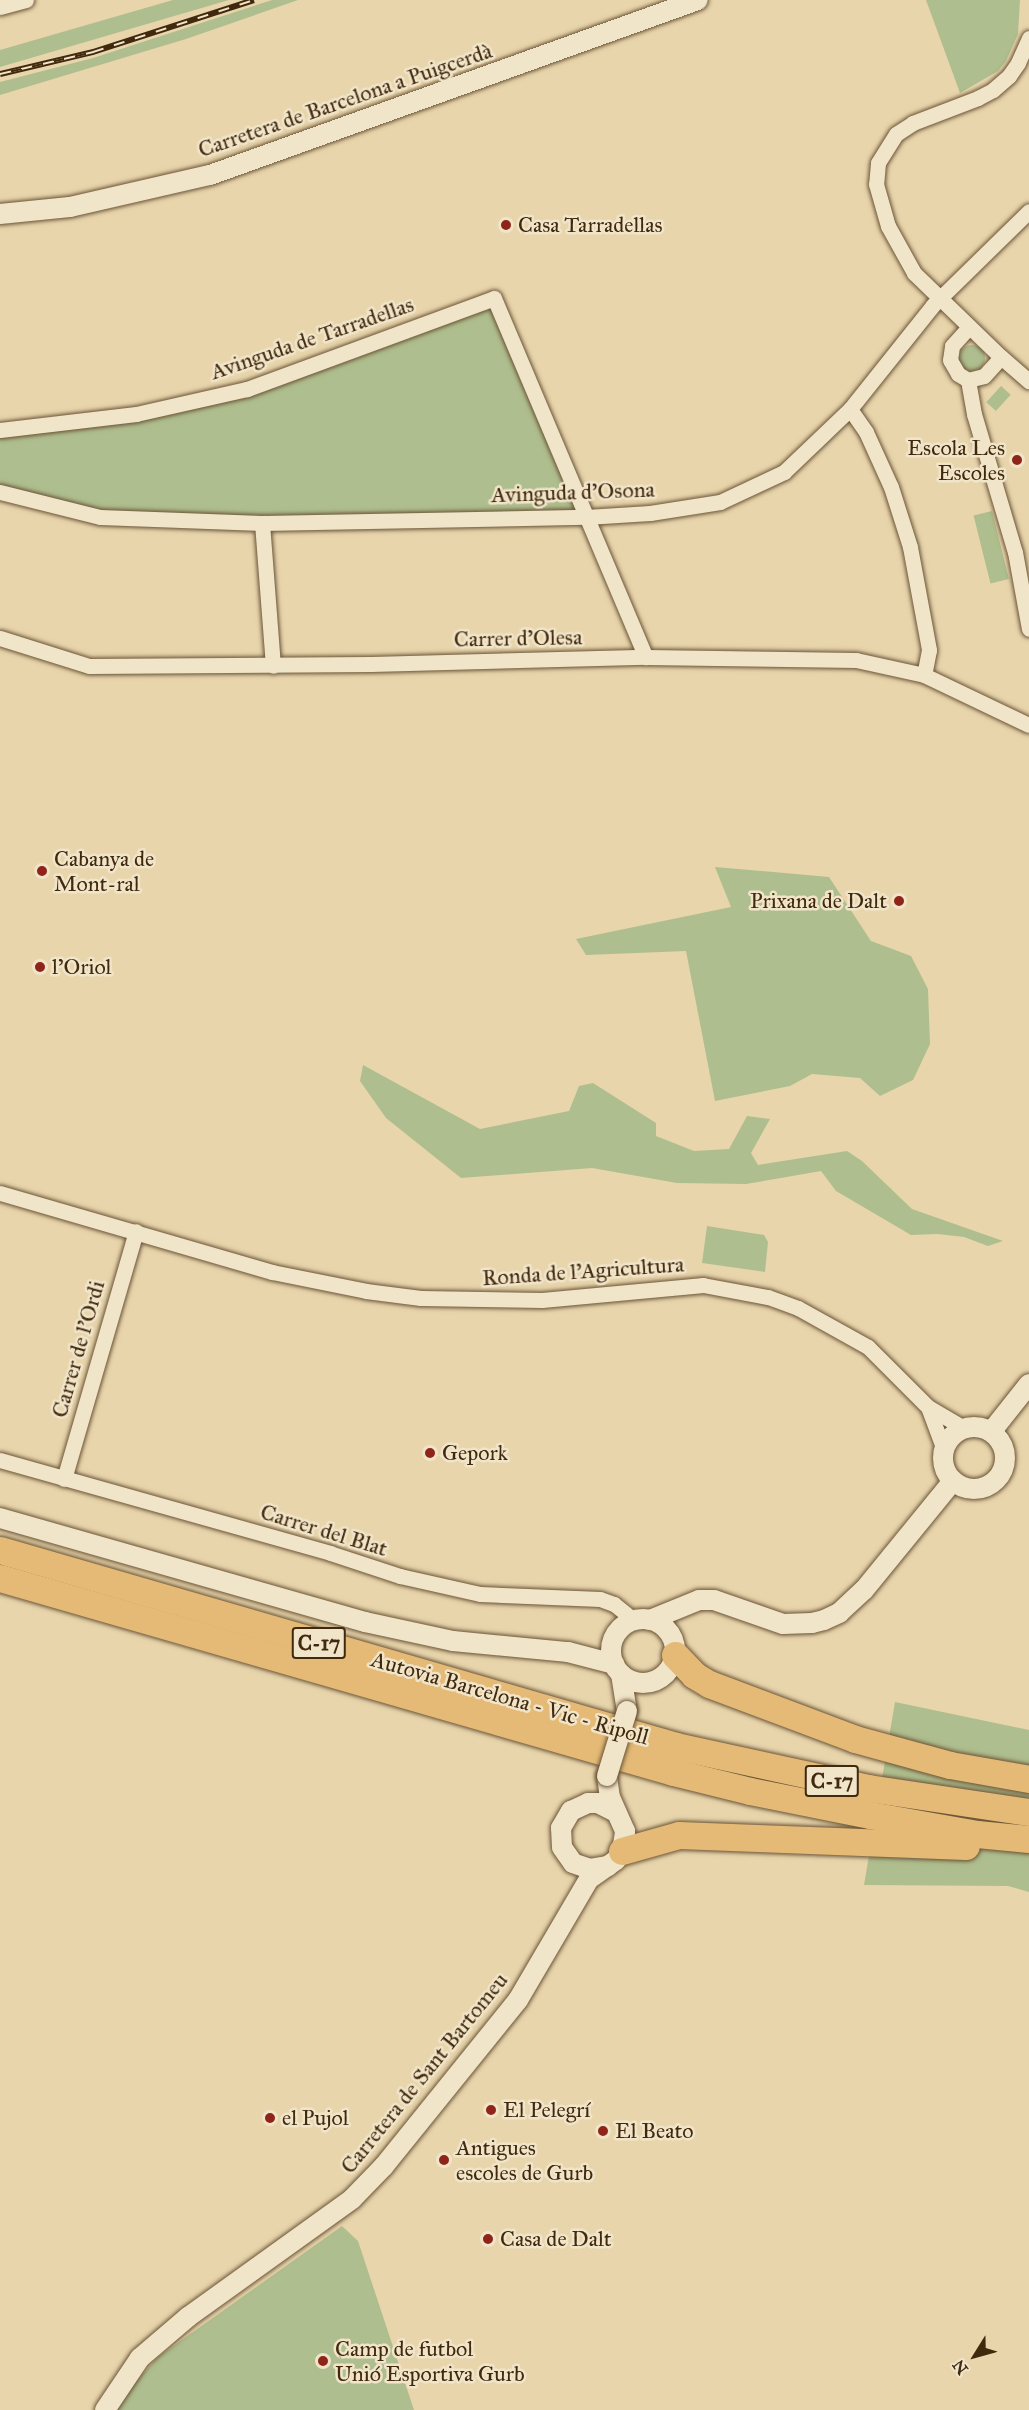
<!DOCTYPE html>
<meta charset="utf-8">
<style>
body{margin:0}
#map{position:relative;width:1029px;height:2410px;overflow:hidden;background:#e8d5ac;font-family:"IM FELL Great Primer",serif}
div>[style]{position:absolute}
.green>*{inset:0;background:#afbe8e;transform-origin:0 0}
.round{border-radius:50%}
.roads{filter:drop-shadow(0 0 2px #6b5436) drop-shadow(0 0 2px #6b5436)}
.minor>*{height:15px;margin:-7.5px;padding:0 7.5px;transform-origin:7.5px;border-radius:7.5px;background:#f0e4c9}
.tertiary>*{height:20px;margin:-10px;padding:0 10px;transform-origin:10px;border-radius:10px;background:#f0e4c9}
.tertiary>.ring{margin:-10px;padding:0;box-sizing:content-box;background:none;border:20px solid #f0e4c9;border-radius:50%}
.motorway>*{height:27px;margin:-13.5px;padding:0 13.5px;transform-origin:13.5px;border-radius:13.5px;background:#e4ba76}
.rail>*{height:6px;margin-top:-3px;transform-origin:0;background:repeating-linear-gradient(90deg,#f0e4c9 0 11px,#41290e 0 22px);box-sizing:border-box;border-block:2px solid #41290e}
.bridges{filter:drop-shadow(0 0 2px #6b5436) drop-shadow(0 0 2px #6b5436)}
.tertiary-bridge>*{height:20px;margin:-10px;padding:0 10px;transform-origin:10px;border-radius:10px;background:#f0e4c9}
.dots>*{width:16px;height:16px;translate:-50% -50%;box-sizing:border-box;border:3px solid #f0e4c9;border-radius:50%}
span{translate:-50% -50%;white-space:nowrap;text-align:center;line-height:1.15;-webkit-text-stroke:5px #f0e4c9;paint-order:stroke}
.shield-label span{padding:2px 4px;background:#f0e4c9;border:2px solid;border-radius:4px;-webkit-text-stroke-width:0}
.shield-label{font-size:21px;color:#41290e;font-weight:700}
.street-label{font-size:22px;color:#41290e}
.poi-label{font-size:22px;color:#41290e}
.left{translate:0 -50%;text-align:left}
.right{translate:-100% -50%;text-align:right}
.north{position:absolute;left:945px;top:2326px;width:60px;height:60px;-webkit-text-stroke:4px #f0e4c9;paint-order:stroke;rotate:233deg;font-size:16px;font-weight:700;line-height:24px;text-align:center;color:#41290e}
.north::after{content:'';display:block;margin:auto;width:21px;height:27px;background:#41290e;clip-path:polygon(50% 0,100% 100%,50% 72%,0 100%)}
</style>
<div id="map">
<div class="green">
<div style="clip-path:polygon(173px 0,229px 0,0 67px,0 50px)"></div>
<div style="clip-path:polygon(272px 0,298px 0,186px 39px,0 95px,0 82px,93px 58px)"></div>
<div style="clip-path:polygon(926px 0,1020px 0,1018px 34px,1006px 61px,998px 71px,960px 93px)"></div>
<div style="clip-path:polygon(494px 298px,588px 516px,100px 517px,0 492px,0 430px,247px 389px)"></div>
<div class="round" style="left:959px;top:345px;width:26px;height:26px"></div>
<div style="left:1001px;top:386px;width:13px;height:22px;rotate:42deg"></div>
<div style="left:992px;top:511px;width:70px;height:19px;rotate:76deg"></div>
<div style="clip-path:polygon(715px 867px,829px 877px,871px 941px,911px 956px,928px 989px,930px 1044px,913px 1080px,880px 1096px,860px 1078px,812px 1074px,790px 1086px,715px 1101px,686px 951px,586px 955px,576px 939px,731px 907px)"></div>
<div style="clip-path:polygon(363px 1065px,480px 1129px,569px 1111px,579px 1086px,593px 1083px,656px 1123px,656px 1136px,694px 1151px,729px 1149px,747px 1116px,770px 1119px,751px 1153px,758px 1165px,847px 1151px,862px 1161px,912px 1209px,1003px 1241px,988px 1246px,964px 1237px,938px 1234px,911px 1235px,836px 1191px,821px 1171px,746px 1184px,677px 1183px,592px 1168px,461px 1178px,386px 1118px,360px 1081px)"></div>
<div style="clip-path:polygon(707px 1226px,764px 1235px,768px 1242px,765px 1272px,702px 1263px)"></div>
<div style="clip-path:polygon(895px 1702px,1029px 1730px,1029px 1892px,1008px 1886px,864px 1885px)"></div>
<div style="clip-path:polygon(342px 2226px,358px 2241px,414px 2410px,117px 2410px,137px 2380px,158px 2357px)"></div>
</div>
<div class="roads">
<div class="minor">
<div style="left:0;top:7px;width:27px;rotate:-15deg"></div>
<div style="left:1029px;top:38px;width:27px;rotate:114deg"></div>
<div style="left:1018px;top:63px;width:16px;rotate:125deg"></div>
<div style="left:1009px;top:76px;width:21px;rotate:139deg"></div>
<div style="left:993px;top:90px;width:17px;rotate:152deg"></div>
<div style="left:978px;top:98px;width:70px;rotate:159deg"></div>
<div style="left:913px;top:123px;width:20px;rotate:147deg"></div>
<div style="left:896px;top:134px;width:34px;rotate:122deg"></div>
<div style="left:878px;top:163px;width:21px;rotate:95deg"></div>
<div style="left:876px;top:184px;width:44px;rotate:74.1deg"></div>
<div style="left:888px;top:226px;width:54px;rotate:61deg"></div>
<div style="left:914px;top:273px;width:121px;rotate:44deg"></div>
<div style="left:1001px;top:357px;width:37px;rotate:41deg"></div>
<div style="left:969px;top:327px;width:25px;rotate:132deg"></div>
<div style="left:952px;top:346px;width:14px;rotate:98deg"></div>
<div style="left:950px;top:360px;width:16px;rotate:60deg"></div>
<div style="left:958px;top:374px;width:12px;rotate:31deg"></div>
<div style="left:968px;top:380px;width:16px;rotate:-14deg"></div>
<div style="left:984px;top:376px;width:25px;rotate:-48deg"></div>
<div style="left:968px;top:380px;width:35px;rotate:80deg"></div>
<div style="left:974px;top:414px;width:144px;rotate:73.5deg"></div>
<div style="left:1015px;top:552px;width:78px;rotate:79.7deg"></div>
<div style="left:850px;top:409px;width:28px;rotate:55deg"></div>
<div style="left:866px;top:432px;width:60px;rotate:65.6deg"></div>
<div style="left:891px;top:487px;width:63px;rotate:72.4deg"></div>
<div style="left:910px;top:547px;width:105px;rotate:79.5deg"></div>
<div style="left:929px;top:650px;width:25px;rotate:101deg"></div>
<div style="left:0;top:430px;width:137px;rotate:-6.7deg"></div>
<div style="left:136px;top:414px;width:114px;rotate:-12.7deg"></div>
<div style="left:247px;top:389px;width:263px;rotate:-20.2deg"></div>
<div style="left:494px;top:298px;width:390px;rotate:67.1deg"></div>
<div style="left:0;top:492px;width:103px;rotate:14deg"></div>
<div style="left:100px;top:517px;width:162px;rotate:2.1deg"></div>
<div style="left:262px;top:523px;width:324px;rotate:-1.1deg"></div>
<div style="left:586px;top:517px;width:64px;rotate:-3.6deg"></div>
<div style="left:650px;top:513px;width:71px;rotate:-8.9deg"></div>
<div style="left:720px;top:502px;width:71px;rotate:-25.1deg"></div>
<div style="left:784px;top:472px;width:91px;rotate:-43.7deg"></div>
<div style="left:850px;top:409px;width:133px;rotate:-51.4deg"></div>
<div style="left:933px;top:305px;width:134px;rotate:-44.4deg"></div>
<div style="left:262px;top:523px;width:143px;rotate:85.6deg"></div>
<div style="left:0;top:638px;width:93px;rotate:17.5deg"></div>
<div style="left:89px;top:666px;width:282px;rotate:-0.4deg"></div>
<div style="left:371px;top:664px;width:275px;rotate:-1.5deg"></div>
<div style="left:646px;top:657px;width:210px;rotate:0.8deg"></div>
<div style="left:856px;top:660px;width:70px;rotate:12.4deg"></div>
<div style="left:924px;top:675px;width:116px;rotate:25.5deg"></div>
<div style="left:0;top:1193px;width:283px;rotate:16.2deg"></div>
<div style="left:272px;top:1272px;width:96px;rotate:11.4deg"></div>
<div style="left:366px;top:1291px;width:55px;rotate:7.3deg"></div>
<div style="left:421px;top:1298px;width:121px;rotate:0.9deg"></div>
<div style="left:542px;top:1300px;width:162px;rotate:-5.3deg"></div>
<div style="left:703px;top:1285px;width:66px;rotate:10.5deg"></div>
<div style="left:768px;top:1297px;width:32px;rotate:20deg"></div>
<div style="left:798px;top:1308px;width:80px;rotate:29.1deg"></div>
<div style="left:868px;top:1347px;width:85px;rotate:45deg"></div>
<div style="left:928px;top:1407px;width:42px;rotate:30.3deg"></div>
<div style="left:928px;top:1407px;width:46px;rotate:69.6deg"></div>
<div style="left:0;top:1460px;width:343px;rotate:15.7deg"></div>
<div style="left:330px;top:1553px;width:74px;rotate:18.2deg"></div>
<div style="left:400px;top:1576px;width:82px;rotate:12.7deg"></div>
<div style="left:480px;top:1594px;width:120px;rotate:2.4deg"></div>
<div style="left:600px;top:1599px;width:15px;rotate:20deg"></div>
<div style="left:614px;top:1604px;width:27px;rotate:39deg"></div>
<div style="left:64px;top:1479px;width:258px;rotate:-73.8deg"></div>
</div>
<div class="tertiary">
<div style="left:0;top:214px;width:70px;rotate:-5.7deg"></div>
<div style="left:70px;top:207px;width:144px;rotate:-12.9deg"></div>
<div style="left:210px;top:175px;width:518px;rotate:-19.73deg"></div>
<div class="ring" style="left:943px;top:1427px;width:42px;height:42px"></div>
<div style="left:991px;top:1432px;width:61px;rotate:-51.6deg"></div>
<div style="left:0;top:1518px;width:380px;rotate:15.9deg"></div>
<div style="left:365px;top:1622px;width:90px;rotate:12.2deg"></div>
<div style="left:453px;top:1641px;width:116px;rotate:5.5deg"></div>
<div style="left:568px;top:1652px;width:48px;rotate:14.6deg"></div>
<div class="ring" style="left:611px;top:1619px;width:44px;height:44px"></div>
<div style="left:650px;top:1620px;width:53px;rotate:-22.2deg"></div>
<div style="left:699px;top:1600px;width:15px"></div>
<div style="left:714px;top:1600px;width:73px;rotate:19.2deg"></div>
<div style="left:783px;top:1624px;width:29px;rotate:-2deg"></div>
<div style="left:812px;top:1623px;width:12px;rotate:-14deg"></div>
<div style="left:824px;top:1620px;width:17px;rotate:-25deg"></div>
<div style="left:839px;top:1613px;width:34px;rotate:-43deg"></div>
<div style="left:864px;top:1590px;width:141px;rotate:-50.8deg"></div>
<div style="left:621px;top:1674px;width:37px;rotate:81deg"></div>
<div style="left:608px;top:1866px;width:18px;rotate:171deg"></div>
<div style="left:590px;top:1869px;width:18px;rotate:-161deg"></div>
<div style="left:573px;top:1863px;width:19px;rotate:-125deg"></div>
<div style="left:562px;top:1847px;width:19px;rotate:-93deg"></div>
<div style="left:561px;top:1828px;width:20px;rotate:-60deg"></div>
<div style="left:571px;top:1811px;width:19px;rotate:-25deg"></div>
<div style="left:588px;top:1803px;width:10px"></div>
<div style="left:598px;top:1803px;width:20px;rotate:27deg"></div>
<div style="left:105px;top:2410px;width:63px;rotate:-56.1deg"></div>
<div style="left:140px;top:2358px;width:63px;rotate:-40.5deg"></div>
<div style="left:188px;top:2317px;width:202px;rotate:-35.7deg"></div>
<div style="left:352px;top:2199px;width:46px;rotate:-45.9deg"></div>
<div style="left:384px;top:2166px;width:213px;rotate:-51.1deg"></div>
<div style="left:518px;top:2000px;width:140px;rotate:-59.6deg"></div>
<div style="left:589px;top:1879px;width:33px;rotate:-35deg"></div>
<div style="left:616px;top:1860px;width:11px;rotate:-56deg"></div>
<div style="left:622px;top:1851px;width:20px;rotate:-81deg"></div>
<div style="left:625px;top:1831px;width:36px;rotate:-114deg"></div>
<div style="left:610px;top:1798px;width:22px;rotate:-98deg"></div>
</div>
<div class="motorway">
<div style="left:0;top:1550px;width:704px;rotate:16.17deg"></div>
<div style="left:676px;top:1746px;width:197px;rotate:12.3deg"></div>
<div style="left:868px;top:1788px;width:163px;rotate:8.5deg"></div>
<div style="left:0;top:1578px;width:700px;rotate:16.08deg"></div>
<div style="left:673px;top:1772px;width:79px;rotate:13.9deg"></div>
<div style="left:750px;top:1791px;width:122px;rotate:11.3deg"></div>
<div style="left:870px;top:1815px;width:109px;rotate:10.1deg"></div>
<div style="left:977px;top:1834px;width:52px;rotate:5.5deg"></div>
<div style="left:675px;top:1655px;width:28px;rotate:46deg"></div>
<div style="left:694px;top:1675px;width:17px;rotate:31deg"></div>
<div style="left:709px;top:1684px;width:156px;rotate:20.6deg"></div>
<div style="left:855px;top:1739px;width:98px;rotate:15.3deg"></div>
<div style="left:950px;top:1765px;width:80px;rotate:10deg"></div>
<div style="left:622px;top:1851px;width:59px;rotate:-15.7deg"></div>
<div style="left:679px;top:1835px;width:287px;rotate:2.2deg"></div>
</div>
</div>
<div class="rail">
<div style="left:0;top:74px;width:96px;rotate:-13.3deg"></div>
<div style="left:93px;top:52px;width:169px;rotate:-17.9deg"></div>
</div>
<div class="bridges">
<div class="tertiary-bridge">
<div style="left:607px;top:1776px;width:68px;rotate:-72.9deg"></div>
</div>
</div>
<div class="dots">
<div style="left:506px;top:225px;background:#8f2418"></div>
<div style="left:1017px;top:460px;background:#8f2418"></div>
<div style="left:42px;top:871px;background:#8f2418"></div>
<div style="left:899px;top:901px;background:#8f2418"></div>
<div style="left:40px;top:967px;background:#8f2418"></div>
<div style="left:430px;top:1453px;background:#8f2418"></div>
<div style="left:491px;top:2110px;background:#8f2418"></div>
<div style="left:270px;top:2118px;background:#8f2418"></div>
<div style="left:603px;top:2131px;background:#8f2418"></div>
<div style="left:444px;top:2160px;background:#8f2418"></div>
<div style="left:488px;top:2239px;background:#8f2418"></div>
<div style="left:323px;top:2361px;background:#8f2418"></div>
</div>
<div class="shield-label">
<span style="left:319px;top:1643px">C-17</span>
<span style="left:832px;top:1781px">C-17</span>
</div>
<div class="street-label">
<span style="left:345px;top:100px;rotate:-19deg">Carretera de Barcelona a Puigcerdà</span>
<span style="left:312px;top:338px;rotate:-19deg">Avinguda de Tarradellas</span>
<span style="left:573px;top:492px;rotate:-2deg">Avinguda d'Osona</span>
<span style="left:518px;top:638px;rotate:-1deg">Carrer d'Olesa</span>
<span style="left:583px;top:1271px;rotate:-4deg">Ronda de l'Agricultura</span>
<span style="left:78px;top:1349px;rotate:-74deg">Carrer de l'Ordi</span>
<span style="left:324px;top:1530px;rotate:17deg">Carrer del Blat</span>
<span style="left:510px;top:1698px;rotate:16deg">Autovia Barcelona - Vic - Ripoll</span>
<span style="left:424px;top:2073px;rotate:-51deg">Carretera de Sant Bartomeu</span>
</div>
<div class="poi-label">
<span class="left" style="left:518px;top:225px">Casa Tarradellas</span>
<span class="right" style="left:1005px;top:460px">Escola Les<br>Escoles</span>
<span class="left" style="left:54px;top:871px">Cabanya de<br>Mont-ral</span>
<span class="right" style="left:887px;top:901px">Prixana de Dalt</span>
<span class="left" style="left:52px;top:967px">l'Oriol</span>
<span class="left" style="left:442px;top:1453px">Gepork</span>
<span class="left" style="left:503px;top:2110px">El Pelegrí</span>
<span class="left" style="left:282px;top:2118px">el Pujol</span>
<span class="left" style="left:615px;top:2131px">El Beato</span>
<span class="left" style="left:456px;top:2160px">Antigues<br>escoles de Gurb</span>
<span class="left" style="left:500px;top:2239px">Casa de Dalt</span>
<span class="left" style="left:335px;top:2361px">Camp de futbol<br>Unió Esportiva Gurb</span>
</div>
<div class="north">N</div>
</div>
